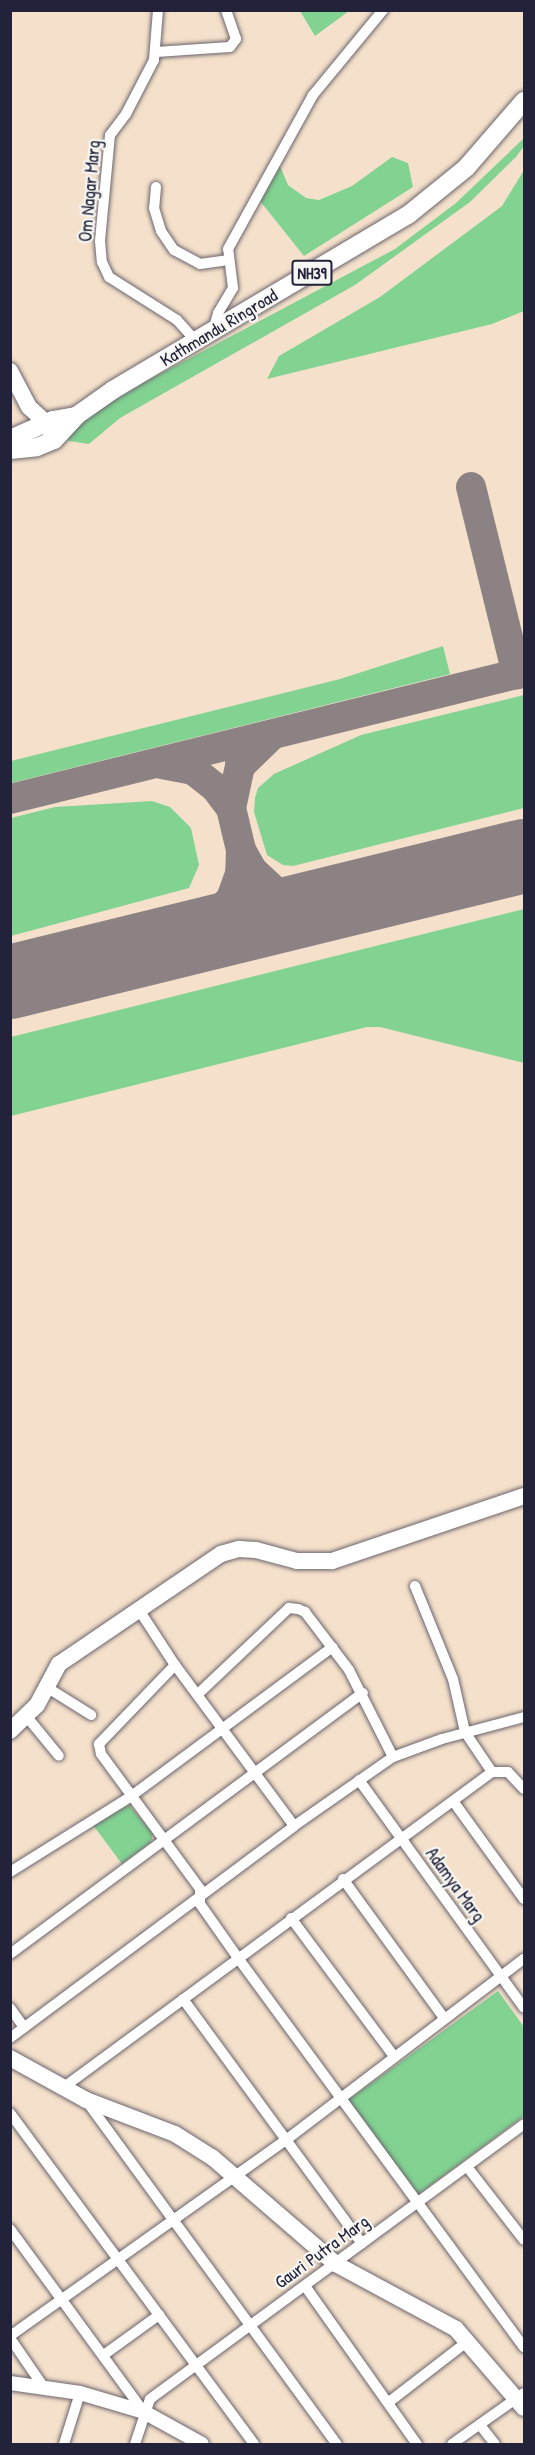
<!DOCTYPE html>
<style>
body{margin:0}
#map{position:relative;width:535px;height:2455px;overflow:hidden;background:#f5e1cb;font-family:"Patrick Hand",sans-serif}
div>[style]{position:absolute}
.green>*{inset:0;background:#82d292}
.taxiway>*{height:30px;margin:-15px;padding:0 15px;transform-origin:15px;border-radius:15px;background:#8c8283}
.runway>*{height:74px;margin:-37px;padding:0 37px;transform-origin:37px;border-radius:37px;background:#8c8283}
.roads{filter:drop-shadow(0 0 2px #6c656d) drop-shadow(0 0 2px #6c656d)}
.minor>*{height:10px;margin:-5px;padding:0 5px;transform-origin:5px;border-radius:5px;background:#fff}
.tertiary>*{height:14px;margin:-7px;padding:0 7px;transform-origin:7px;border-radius:7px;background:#fff}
.secondary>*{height:16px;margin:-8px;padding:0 8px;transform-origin:8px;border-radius:8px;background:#fff}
.trunk>*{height:18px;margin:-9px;padding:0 9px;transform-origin:9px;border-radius:9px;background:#fff}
span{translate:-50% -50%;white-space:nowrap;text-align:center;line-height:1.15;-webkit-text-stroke:4.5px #f6f6f2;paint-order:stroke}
.shield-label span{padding:2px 4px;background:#f6f6f2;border:2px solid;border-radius:4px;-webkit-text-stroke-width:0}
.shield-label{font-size:16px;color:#22223b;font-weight:700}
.street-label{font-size:18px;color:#22223b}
.frame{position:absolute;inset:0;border:12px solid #22223b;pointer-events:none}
</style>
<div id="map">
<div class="green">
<div style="clip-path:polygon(300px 11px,349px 11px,315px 36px)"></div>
<div style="clip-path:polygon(524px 138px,524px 146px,516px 157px,470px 202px,355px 285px,120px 418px,89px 444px,69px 441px,67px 436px,96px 411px,145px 382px,395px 249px,456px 203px)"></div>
<div style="clip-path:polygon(392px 157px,408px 163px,413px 187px,304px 256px,260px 201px,280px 166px,288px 185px,306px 198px,319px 200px,352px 186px)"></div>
<div style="clip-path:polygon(524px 170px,524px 311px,492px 324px,267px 379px,279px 356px,380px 297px,502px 206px)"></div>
<div style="clip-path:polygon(443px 646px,450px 674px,11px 783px,11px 761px,340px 679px)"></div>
<div style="clip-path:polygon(524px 695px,524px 808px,293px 866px,283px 865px,267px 855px,254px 812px,255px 798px,258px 788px,274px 774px,361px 735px)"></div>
<div style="clip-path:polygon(152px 801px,170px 807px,191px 828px,199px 865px,189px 888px,11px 936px,11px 818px,55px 807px)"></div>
<div style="clip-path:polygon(524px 909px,524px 1063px,380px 1027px,367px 1027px,11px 1116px,11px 1037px)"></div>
<div style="clip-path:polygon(129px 1805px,153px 1833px,151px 1842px,122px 1864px,93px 1825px)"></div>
<div style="clip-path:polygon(498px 1991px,524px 2027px,524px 2116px,416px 2196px,347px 2101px)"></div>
</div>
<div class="taxiway">
<div style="left:471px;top:487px;width:193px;rotate:76.2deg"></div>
<div style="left:162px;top:764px;width:32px;rotate:11deg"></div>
<div style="left:193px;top:770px;width:28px;rotate:38deg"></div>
<div style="left:215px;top:787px;width:26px;rotate:53deg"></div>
<div style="left:231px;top:808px;width:43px;rotate:76.6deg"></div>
<div style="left:241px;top:850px;width:24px;rotate:92deg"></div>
<div style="left:240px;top:874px;width:27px;rotate:110deg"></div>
<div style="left:231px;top:899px;width:53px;rotate:134.2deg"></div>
<div style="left:10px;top:799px;width:529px;rotate:-13.88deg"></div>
<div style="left:231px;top:808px;width:43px;rotate:-77.9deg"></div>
<div style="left:240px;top:766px;width:43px;rotate:-44.1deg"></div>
<div style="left:241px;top:850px;width:23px;rotate:61deg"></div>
<div style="left:252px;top:870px;width:33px;rotate:43deg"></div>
<div style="left:276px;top:892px;width:48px;rotate:15.8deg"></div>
</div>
<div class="runway">
<div style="left:10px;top:982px;width:529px;rotate:-13.77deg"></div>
</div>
<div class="roads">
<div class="minor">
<div style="left:158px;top:10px;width:50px;rotate:94.6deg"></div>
<div style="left:154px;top:60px;width:61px;rotate:117.4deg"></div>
<div style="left:126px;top:114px;width:26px;rotate:127deg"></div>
<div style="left:110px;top:135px;width:106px;rotate:95.4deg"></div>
<div style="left:100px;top:241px;width:21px;rotate:85deg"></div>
<div style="left:102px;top:262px;width:17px;rotate:65deg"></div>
<div style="left:109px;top:277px;width:80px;rotate:32.3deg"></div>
<div style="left:177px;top:320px;width:28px;rotate:48deg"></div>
<div style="left:156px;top:52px;width:74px;rotate:-3.9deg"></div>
<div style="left:230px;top:47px;width:10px;rotate:-53deg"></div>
<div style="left:236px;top:39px;width:31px;rotate:-109deg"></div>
<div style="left:156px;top:187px;width:21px;rotate:95deg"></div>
<div style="left:154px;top:208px;width:24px;rotate:73deg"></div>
<div style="left:161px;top:231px;width:23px;rotate:56deg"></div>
<div style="left:174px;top:250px;width:30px;rotate:28deg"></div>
<div style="left:200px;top:264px;width:29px;rotate:-8deg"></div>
<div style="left:213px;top:331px;width:19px;rotate:-74deg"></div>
<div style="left:218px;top:313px;width:29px;rotate:-59deg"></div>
<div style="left:233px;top:288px;width:39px;rotate:-97deg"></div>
<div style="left:228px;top:249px;width:176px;rotate:-61.1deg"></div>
<div style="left:313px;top:95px;width:110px;rotate:-50.5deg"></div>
<div style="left:415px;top:1586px;width:100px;rotate:67.8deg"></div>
<div style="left:453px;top:1679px;width:54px;rotate:77.2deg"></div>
<div style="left:465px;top:1732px;width:48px;rotate:56deg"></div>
<div style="left:492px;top:1772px;width:16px"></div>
<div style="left:508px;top:1772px;width:23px;rotate:47deg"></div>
<div style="left:139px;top:1610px;width:66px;rotate:56.8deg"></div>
<div style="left:175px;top:1665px;width:200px;rotate:53.5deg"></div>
<div style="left:175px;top:1665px;width:110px;rotate:133.9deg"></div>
<div style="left:99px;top:1744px;width:10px;rotate:79deg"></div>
<div style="left:101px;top:1754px;width:167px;rotate:53.7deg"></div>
<div style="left:200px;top:1889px;width:15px;rotate:90deg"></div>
<div style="left:200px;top:1904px;width:66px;rotate:54.9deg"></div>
<div style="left:238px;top:1958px;width:483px;rotate:53.7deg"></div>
<div style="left:48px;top:1688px;width:51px;rotate:32.1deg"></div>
<div style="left:199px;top:1693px;width:124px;rotate:-43.4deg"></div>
<div style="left:289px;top:1608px;width:9px;rotate:6deg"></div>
<div style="left:298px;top:1609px;width:8px;rotate:23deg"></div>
<div style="left:305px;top:1612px;width:73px;rotate:52.8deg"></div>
<div style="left:349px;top:1670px;width:97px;rotate:63.2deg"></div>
<div style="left:27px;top:1717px;width:50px;rotate:50.6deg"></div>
<div style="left:359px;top:1780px;width:281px;rotate:54.1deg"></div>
<div style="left:453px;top:1801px;width:121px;rotate:54.1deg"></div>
<div style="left:10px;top:1872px;width:142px;rotate:-32deg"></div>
<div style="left:130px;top:1797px;width:252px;rotate:-36.5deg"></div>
<div style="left:343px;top:1879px;width:172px;rotate:54deg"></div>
<div style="left:291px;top:1918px;width:172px;rotate:53.3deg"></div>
<div style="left:10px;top:1954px;width:439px;rotate:-36.5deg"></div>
<div style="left:183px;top:1999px;width:303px;rotate:53.8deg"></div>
<div style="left:10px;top:2008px;width:24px;rotate:54deg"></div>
<div style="left:10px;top:2038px;width:354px;rotate:-36.7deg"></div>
<div style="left:294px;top:1826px;width:121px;rotate:-34.9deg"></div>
<div style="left:393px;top:1757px;width:52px;rotate:-20.2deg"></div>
<div style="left:442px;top:1739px;width:85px;rotate:-15deg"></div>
<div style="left:64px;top:2087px;width:531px;rotate:-36.35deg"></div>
<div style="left:88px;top:2103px;width:422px;rotate:53.9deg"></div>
<div style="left:10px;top:2113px;width:411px;rotate:53.6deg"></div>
<div style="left:468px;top:2168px;width:91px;rotate:52.1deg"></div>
<div style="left:10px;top:2229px;width:227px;rotate:53.8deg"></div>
<div style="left:305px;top:2286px;width:194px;rotate:54.7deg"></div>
<div style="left:10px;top:2336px;width:339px;rotate:-35.4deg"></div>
<div style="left:286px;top:2140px;width:299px;rotate:-37.3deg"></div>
<div style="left:10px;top:2338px;width:58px;rotate:55.5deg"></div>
<div style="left:105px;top:2354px;width:67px;rotate:-35.8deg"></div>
<div style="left:389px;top:2402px;width:100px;rotate:-37.7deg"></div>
<div style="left:480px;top:2425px;width:24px;rotate:52deg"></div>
<div style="left:64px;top:2444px;width:53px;rotate:-72.6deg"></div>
<div style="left:135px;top:2444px;width:47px;rotate:-71.6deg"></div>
<div style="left:150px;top:2399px;width:464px;rotate:-36.3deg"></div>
<div style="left:452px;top:2444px;width:88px;rotate:-35.3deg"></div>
</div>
<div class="tertiary">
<div style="left:10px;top:2383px;width:71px;rotate:8.1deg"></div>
<div style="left:80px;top:2393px;width:67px;rotate:16.5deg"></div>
<div style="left:144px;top:2412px;width:66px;rotate:28.9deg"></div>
</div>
<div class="secondary">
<div style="left:10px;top:371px;width:41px;rotate:62.2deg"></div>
<div style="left:29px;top:407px;width:23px;rotate:43deg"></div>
<div style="left:46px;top:423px;width:13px;rotate:63deg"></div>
<div style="left:10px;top:1731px;width:37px;rotate:-44deg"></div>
<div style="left:37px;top:1705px;width:47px;rotate:-61.8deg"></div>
<div style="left:59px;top:1664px;width:196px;rotate:-34.2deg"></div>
<div style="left:221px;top:1554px;width:19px;rotate:-16deg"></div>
<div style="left:239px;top:1549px;width:17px;rotate:3deg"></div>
<div style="left:256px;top:1550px;width:42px;rotate:15deg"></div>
<div style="left:297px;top:1561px;width:35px"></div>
<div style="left:332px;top:1561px;width:203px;rotate:-18.7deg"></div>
<div style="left:10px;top:2058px;width:87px;rotate:28.9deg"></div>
<div style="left:86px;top:2100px;width:95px;rotate:20.9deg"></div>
<div style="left:175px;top:2134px;width:45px;rotate:32.3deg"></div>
<div style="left:213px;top:2158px;width:162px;rotate:40.8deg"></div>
<div style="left:336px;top:2264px;width:136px;rotate:28.4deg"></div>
<div style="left:456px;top:2329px;width:104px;rotate:49.3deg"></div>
</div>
<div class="trunk">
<div style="left:10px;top:439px;width:47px;rotate:-23.8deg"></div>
<div style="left:53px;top:420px;width:23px;rotate:-10deg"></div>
<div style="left:10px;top:450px;width:27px;rotate:-6deg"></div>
<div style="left:37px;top:447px;width:18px;rotate:-22deg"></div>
<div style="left:54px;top:440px;width:33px;rotate:-47deg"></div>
<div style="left:76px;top:416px;width:45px;rotate:-35.1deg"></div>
<div style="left:113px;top:390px;width:343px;rotate:-30.7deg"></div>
<div style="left:408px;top:215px;width:75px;rotate:-39deg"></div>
<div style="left:466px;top:168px;width:89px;rotate:-49.1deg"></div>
</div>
</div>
<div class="shield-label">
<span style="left:312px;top:273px">NH39</span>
</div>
<div class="street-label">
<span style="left:90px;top:191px;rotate:-85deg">Om Nagar Marg</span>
<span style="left:219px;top:328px;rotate:-31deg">Kathmandu Ringroad</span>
<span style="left:455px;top:1885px;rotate:54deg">Adamya Marg</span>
<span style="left:322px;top:2252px;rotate:-36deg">Gauri Putra Marg</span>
</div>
<div class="frame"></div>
</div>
